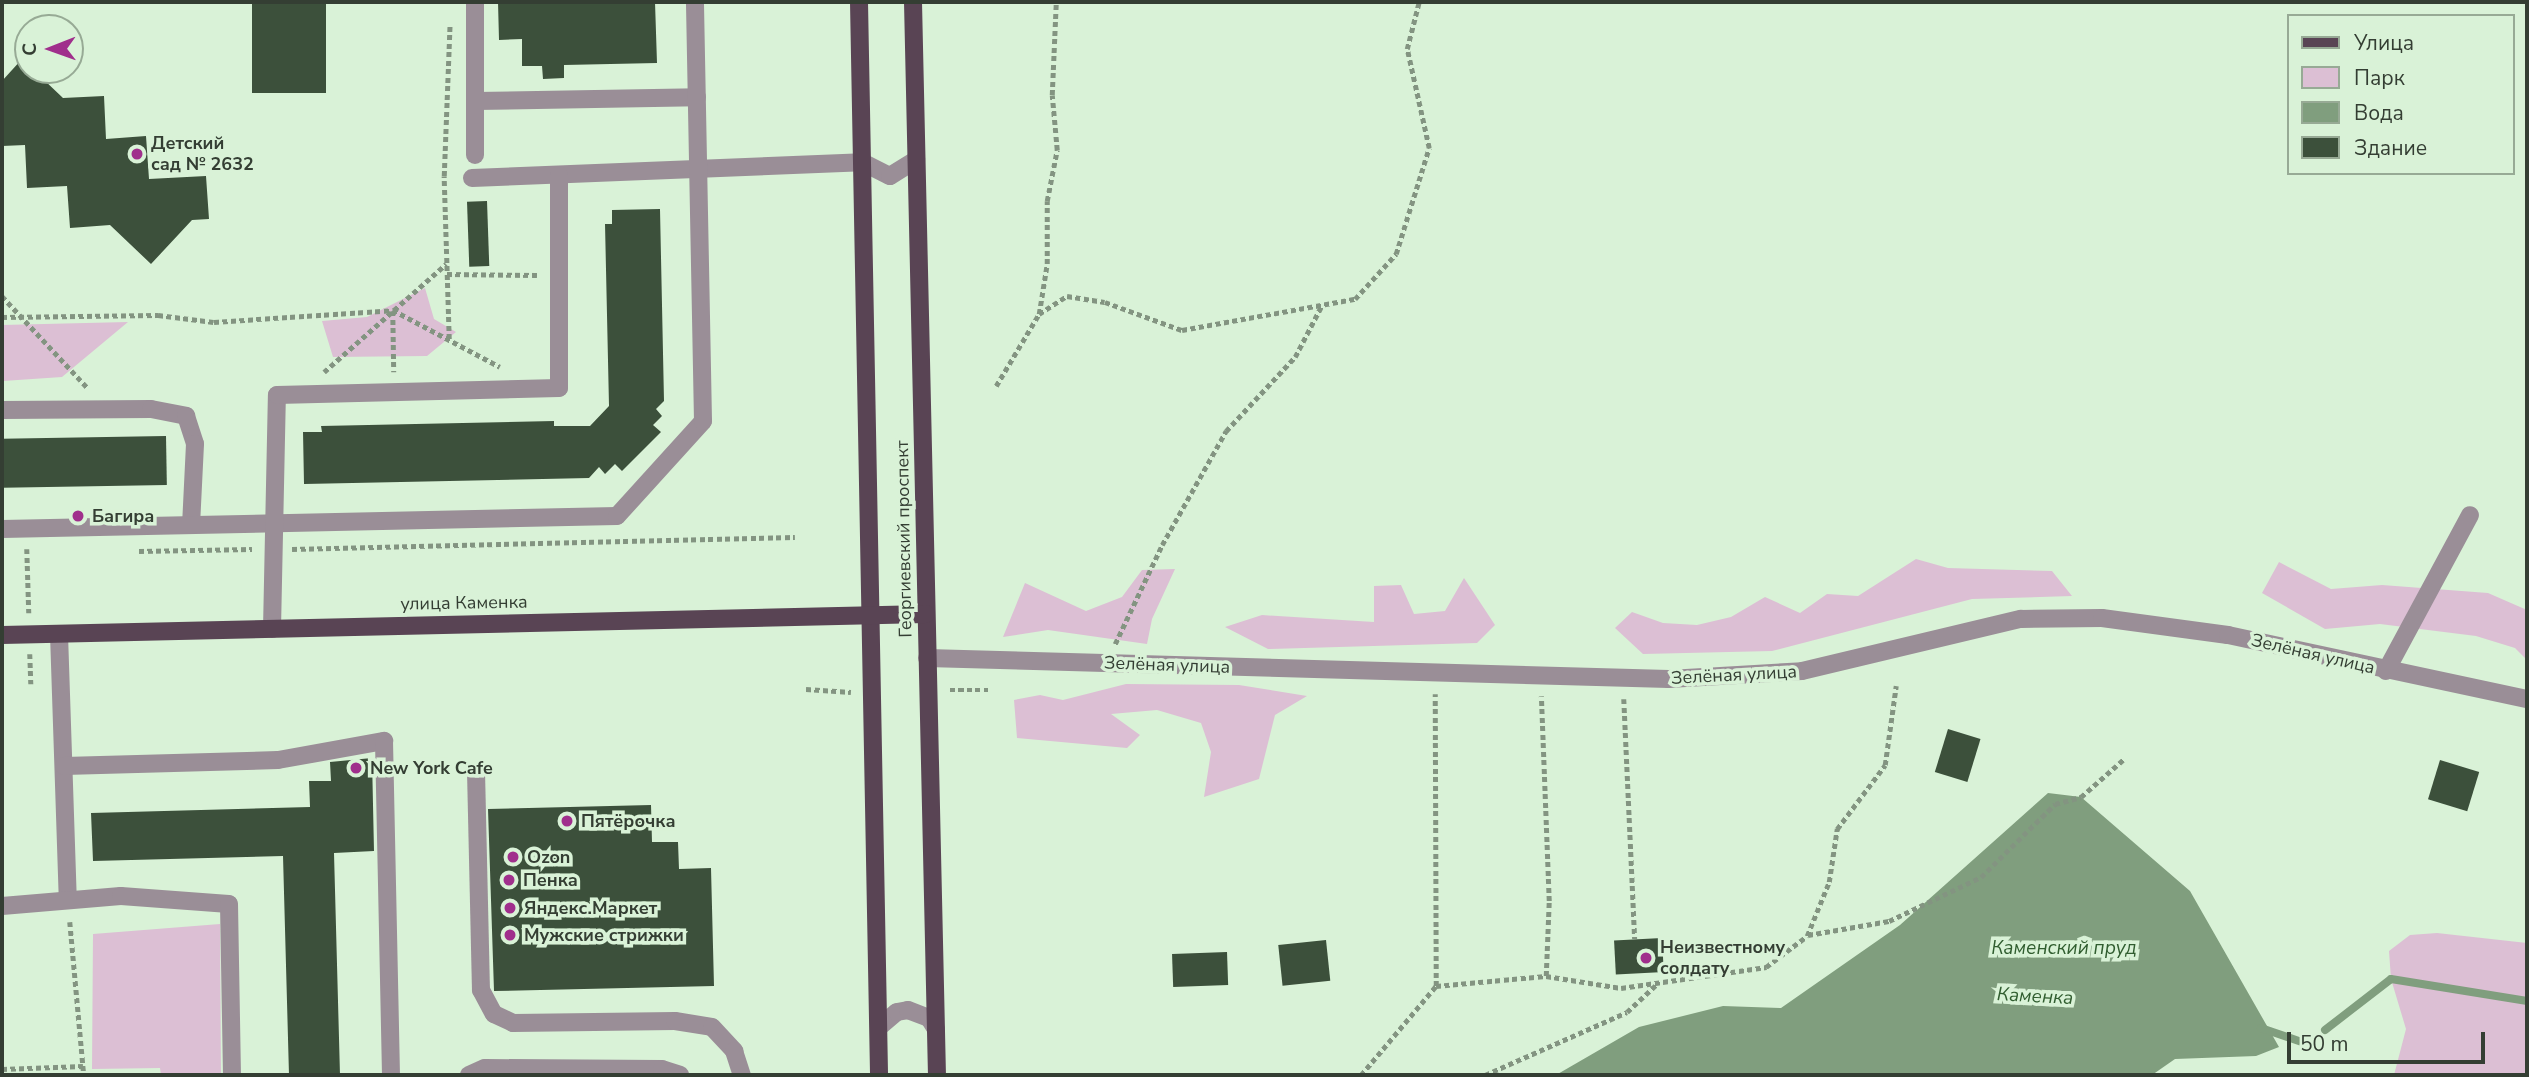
<!DOCTYPE html>
<meta charset="utf-8">
<style>
body{margin:0}
#map{position:relative;width:2529px;height:1077px;overflow:hidden;background:#d9f2d7;font-family:"Nunito Sans",sans-serif}
div>[style]{position:absolute}
.green>*{inset:0;background:#dcbfd4}
.water>*{inset:0;background:#809e7e}
.stream>*{height:8px;margin:-4px;padding:0 4px;transform-origin:4px;border-radius:4px;background:#809e7e}
.building>*{inset:0;background:#3c503b;transform-origin:0 0}
.path>*{height:4.5px;margin-top:-2.25px;transform-origin:0;background:repeating-linear-gradient(90deg,#839481 0 5px,transparent 0 8.5px)}
.minor>*{height:18px;margin:-9px;padding:0 9px;transform-origin:9px;border-radius:9px;background:#9a8e97}
.major>*{height:18px;margin:-9px;padding:0 9px;transform-origin:9px;border-radius:9px;background:#594454}
.dots>*{width:19px;height:19px;translate:-50% -50%;box-sizing:border-box;border:4px solid #d9f2d7;border-radius:50%}
span{translate:-50% -50%;white-space:nowrap;text-align:center;line-height:1.15;-webkit-text-stroke:7px #d9f2d7;paint-order:stroke}
.poi-label{font-size:18px;color:#343e33;font-weight:700}
.left{translate:0 -50%;text-align:left}
.street-label{font-size:18px;color:#343e33}
.water-label{font-size:19px;color:#305d2f;font-style:italic}
.frame{position:absolute;inset:0;border:4px solid #343e33;pointer-events:none}
.legend{position:absolute;left:2287px;top:14px;width:228px;height:161px;box-sizing:border-box;background:#d9f2d7;border:2px solid #97aa95;margin:0;padding:9px 12px;list-style:none;font-size:21px;color:#343e33}
.legend li{display:flex;align-items:center;gap:14px;height:35px}
.legend b{width:35px;border:2px solid #97aa95}
.north{position:absolute;left:14px;top:14px;width:70px;height:70px;box-sizing:border-box;background:#d9f2d7;border:2px solid #97aa95;border-radius:50%;rotate:269deg;font-size:19px;font-weight:700;line-height:28px;text-align:center;color:#343e33}
.north::after{content:'';display:block;margin:auto;width:24px;height:32px;background:#a02f8c;clip-path:polygon(50% 0,100% 100%,50% 72%,0 100%)}
.scale{position:absolute;left:2287px;top:1032px;width:198px;height:32px;box-sizing:border-box;border:4px solid #343e33;border-top:0;padding-left:9px;font-size:21px;line-height:24px;white-space:nowrap;color:#343e33;-webkit-text-stroke:5px #d9f2d7;paint-order:stroke}
</style>
<div id="map">
<div class="green">
<div style="clip-path:polygon(425px 288px,434px 319px,456px 332px,427px 356px,333px 357px,322px 321px,367px 317px)"></div>
<div style="clip-path:polygon(128px 322px,62px 377px,3px 381px,2px 325px)"></div>
<div style="clip-path:polygon(1916px 559px,1948px 568px,2052px 571px,2072px 596px,1972px 599px,1772px 651px,1643px 654px,1615px 628px,1632px 612px,1663px 623px,1697px 625px,1731px 617px,1765px 597px,1800px 613px,1827px 594px,1858px 596px)"></div>
<div style="clip-path:polygon(2279px 562px,2331px 589px,2382px 585px,2488px 593px,2527px 610px,2527px 660px,2515px 648px,2476px 636px,2380px 624px,2325px 629px,2262px 593px)"></div>
<div style="clip-path:polygon(1175px 569px,1152px 619px,1147px 644px,1048px 630px,1003px 637px,1025px 583px,1086px 611px,1122px 597px,1142px 570px)"></div>
<div style="clip-path:polygon(1464px 578px,1495px 625px,1477px 643px,1268px 649px,1225px 627px,1262px 615px,1374px 622px,1374px 586px,1401px 585px,1414px 614px,1445px 611px)"></div>
<div style="clip-path:polygon(1126px 684px,1239px 685px,1307px 696px,1275px 715px,1259px 779px,1204px 797px,1211px 752px,1201px 723px,1157px 710px,1111px 714px,1140px 735px,1127px 748px,1017px 738px,1014px 700px,1040px 695px,1063px 700px)"></div>
<div style="clip-path:polygon(220px 924px,221px 1075px,161px 1075px,160px 1068px,92px 1069px,93px 934px)"></div>
<div style="clip-path:polygon(2437px 933px,2527px 943px,2527px 1075px,2394px 1075px,2406px 1029px,2391px 979px,2389px 951px,2410px 935px)"></div>
</div>
<div class="water">
<div style="clip-path:polygon(2048px 793px,2081px 797px,2190px 891px,2279px 1047px,2256px 1056px,2175px 1059px,2152px 1075px,1556px 1075px,1639px 1027px,1723px 1006px,1781px 1008px,1900px 925px)"></div>
</div>
<div class="stream">
<div style="left:2261px;top:1028px;width:43px;rotate:18.9deg"></div>
<div style="left:2325px;top:1030px;width:83px;rotate:-37.7deg"></div>
<div style="left:2391px;top:979px;width:138px;rotate:9.2deg"></div>
</div>
<div class="building">
<div style="left:252px;top:2px;width:74px;height:91px"></div>
<div style="clip-path:polygon(498px 2px,655px 2px,657px 63px,564px 65px,564px 78px,543px 79px,542px 66px,522px 66px,522px 39px,499px 40px)"></div>
<div style="clip-path:polygon(22px 59px,63px 98px,104px 96px,106px 139px,146px 136px,149px 179px,206px 176px,209px 219px,192px 220px,151px 264px,110px 225px,70px 228px,67px 186px,27px 188px,25px 145px,2px 146px,2px 81px)"></div>
<div style="left:487px;top:201px;width:65px;height:20px;rotate:88deg"></div>
<div style="clip-path:polygon(660px 209px,664px 401px,656px 409px,662px 416px,653px 425px,661px 432px,622px 471px,615px 464px,605px 474px,599px 467px,589px 478px,304px 484px,303px 432px,322px 432px,321px 426px,554px 421px,554px 426px,590px 426px,609px 406px,605px 224px,612px 224px,612px 210px)"></div>
<div style="left:166px;top:436px;width:49px;height:164px;rotate:89deg"></div>
<div style="left:1948px;top:729px;width:34px;height:45px;rotate:17deg"></div>
<div style="clip-path:polygon(372px 758px,374px 851px,334px 853px,340px 1075px,289px 1075px,283px 856px,93px 861px,91px 813px,310px 807px,309px 781px,331px 781px,330px 762px)"></div>
<div style="left:2440px;top:760px;width:41px;height:41px;rotate:17deg"></div>
<div style="clip-path:polygon(651px 805px,652px 842px,678px 842px,679px 869px,711px 868px,714px 986px,494px 991px,488px 809px)"></div>
<div style="left:1662px;top:938px;width:34px;height:48px;rotate:87deg"></div>
<div style="left:1326px;top:940px;width:41px;height:48px;rotate:84deg"></div>
<div style="left:1227px;top:952px;width:33px;height:55px;rotate:88deg"></div>
</div>
<div class="path">
<div style="left:447px;top:274px;width:90px;rotate:0.6deg"></div>
<div style="left:2px;top:296px;width:125px;rotate:47deg"></div>
<div style="left:393px;top:311px;width:61px;rotate:89.1deg"></div>
<div style="left:1039px;top:314px;width:51px;rotate:-80.9deg"></div>
<div style="left:1047px;top:264px;width:63px;rotate:-90deg"></div>
<div style="left:1047px;top:201px;width:52px;rotate:-78.9deg"></div>
<div style="left:1057px;top:150px;width:55px;rotate:-95.2deg"></div>
<div style="left:1052px;top:95px;width:93px;rotate:-87.5deg"></div>
<div style="left:2px;top:317px;width:156px;rotate:-0.7deg"></div>
<div style="left:158px;top:315px;width:56px;rotate:7.1deg"></div>
<div style="left:214px;top:322px;width:179px;rotate:-3.8deg"></div>
<div style="left:393px;top:310px;width:121px;rotate:28deg"></div>
<div style="left:449px;top:339px;width:163px;rotate:-91.8deg"></div>
<div style="left:444px;top:176px;width:153px;rotate:-87.8deg"></div>
<div style="left:324px;top:372px;width:163px;rotate:-41.5deg"></div>
<div style="left:996px;top:386px;width:84px;rotate:-59.2deg"></div>
<div style="left:1039px;top:314px;width:33px;rotate:-33deg"></div>
<div style="left:1067px;top:296px;width:38px;rotate:9deg"></div>
<div style="left:1105px;top:302px;width:82px;rotate:20deg"></div>
<div style="left:1182px;top:330px;width:176px;rotate:-10.2deg"></div>
<div style="left:1355px;top:299px;width:61px;rotate:-47.7deg"></div>
<div style="left:1396px;top:254px;width:111px;rotate:-72.7deg"></div>
<div style="left:1429px;top:148px;width:101px;rotate:-102.5deg"></div>
<div style="left:1407px;top:49px;width:49px;rotate:-75.7deg"></div>
<div style="left:27px;top:549px;width:64px;rotate:88.2deg"></div>
<div style="left:292px;top:549px;width:503px;rotate:-1.37deg"></div>
<div style="left:139px;top:551px;width:113px;rotate:-1deg"></div>
<div style="left:1115px;top:644px;width:110px;rotate:-64.6deg"></div>
<div style="left:1162px;top:545px;width:131px;rotate:-60.7deg"></div>
<div style="left:1226px;top:431px;width:101px;rotate:-47deg"></div>
<div style="left:1295px;top:357px;width:59px;rotate:-62.6deg"></div>
<div style="left:30px;top:654px;width:30px;rotate:88deg"></div>
<div style="left:806px;top:689px;width:45px;rotate:3.8deg"></div>
<div style="left:950px;top:690px;width:38px"></div>
<div style="left:1624px;top:699px;width:240px;rotate:87.4deg"></div>
<div style="left:70px;top:922px;width:154px;rotate:84.8deg"></div>
<div style="left:1808px;top:935px;width:82px;rotate:-9.8deg"></div>
<div style="left:1889px;top:921px;width:102px;rotate:-25.6deg"></div>
<div style="left:1981px;top:877px;width:104px;rotate:-44.6deg"></div>
<div style="left:2055px;top:804px;width:27px;rotate:-15deg"></div>
<div style="left:2081px;top:797px;width:57px;rotate:-41.5deg"></div>
<div style="left:1546px;top:976px;width:76px;rotate:9.1deg"></div>
<div style="left:1621px;top:988px;width:147px;rotate:-8.2deg"></div>
<div style="left:1766px;top:967px;width:51px;rotate:-37.1deg"></div>
<div style="left:1807px;top:936px;width:58px;rotate:-67.8deg"></div>
<div style="left:1829px;top:882px;width:54px;rotate:-81.4deg"></div>
<div style="left:1837px;top:829px;width:80px;rotate:-53.1deg"></div>
<div style="left:1885px;top:765px;width:80px;rotate:-82.1deg"></div>
<div style="left:1436px;top:986px;width:110px;rotate:-5.2deg"></div>
<div style="left:1546px;top:976px;width:75px;rotate:-87.7deg"></div>
<div style="left:1549px;top:901px;width:205px;rotate:-92.2deg"></div>
<div style="left:2px;top:1069px;width:81px;rotate:-2.1deg"></div>
<div style="left:1361px;top:1075px;width:116px;rotate:-49.9deg"></div>
<div style="left:1436px;top:986px;width:292px;rotate:-90.2deg"></div>
<div style="left:1485px;top:1075px;width:155px;rotate:-23.9deg"></div>
<div style="left:1627px;top:1012px;width:42px;rotate:-43.1deg"></div>
</div>
<div class="minor">
<div style="left:476px;top:101px;width:221px;rotate:-1deg"></div>
<div style="left:475px;top:155px;width:153px;rotate:-90deg"></div>
<div style="left:472px;top:178px;width:390px;rotate:-2.3deg"></div>
<div style="left:862px;top:162px;width:31px;rotate:27deg"></div>
<div style="left:890px;top:176px;width:31px;rotate:-32deg"></div>
<div style="left:2px;top:410px;width:149px;rotate:-0.4deg"></div>
<div style="left:151px;top:409px;width:36px;rotate:11deg"></div>
<div style="left:186px;top:416px;width:29px;rotate:72deg"></div>
<div style="left:195px;top:444px;width:81px;rotate:92.8deg"></div>
<div style="left:2px;top:529px;width:615px;rotate:-1.21deg"></div>
<div style="left:617px;top:516px;width:128px;rotate:-47.8deg"></div>
<div style="left:703px;top:421px;width:419px;rotate:-91.1deg"></div>
<div style="left:272px;top:629px;width:234px;rotate:-88.8deg"></div>
<div style="left:277px;top:395px;width:282px;rotate:-1.4deg"></div>
<div style="left:559px;top:388px;width:213px;rotate:-90deg"></div>
<div style="left:59px;top:634px;width:266px;rotate:88.1deg"></div>
<div style="left:927px;top:658px;width:742px;rotate:1.62deg"></div>
<div style="left:1669px;top:679px;width:133px;rotate:-3.4deg"></div>
<div style="left:1802px;top:671px;width:225px;rotate:-13.4deg"></div>
<div style="left:2021px;top:619px;width:81px;rotate:-0.7deg"></div>
<div style="left:2102px;top:618px;width:127px;rotate:7.7deg"></div>
<div style="left:2228px;top:635px;width:306px;rotate:12.1deg"></div>
<div style="left:2386px;top:671px;width:177px;rotate:-61.7deg"></div>
<div style="left:64px;top:766px;width:214px;rotate:-1.6deg"></div>
<div style="left:278px;top:760px;width:108px;rotate:-10.2deg"></div>
<div style="left:384px;top:741px;width:334px;rotate:88.8deg"></div>
<div style="left:476px;top:771px;width:219px;rotate:88.7deg"></div>
<div style="left:481px;top:990px;width:27px;rotate:62deg"></div>
<div style="left:494px;top:1014px;width:21px;rotate:25deg"></div>
<div style="left:513px;top:1023px;width:162px;rotate:-0.7deg"></div>
<div style="left:675px;top:1021px;width:37px;rotate:9deg"></div>
<div style="left:712px;top:1027px;width:33px;rotate:47deg"></div>
<div style="left:734px;top:1051px;width:25px;rotate:72deg"></div>
<div style="left:2px;top:906px;width:119px;rotate:-4.8deg"></div>
<div style="left:121px;top:896px;width:108px;rotate:4.2deg"></div>
<div style="left:229px;top:904px;width:171px;rotate:89deg"></div>
<div style="left:879px;top:1027px;width:23px;rotate:-40deg"></div>
<div style="left:897px;top:1012px;width:11px;rotate:-10deg"></div>
<div style="left:908px;top:1010px;width:22px;rotate:21deg"></div>
<div style="left:929px;top:1018px;width:13px;rotate:58deg"></div>
<div style="left:469px;top:1075px;width:17px;rotate:-24deg"></div>
<div style="left:485px;top:1068px;width:177px;rotate:0.3deg"></div>
<div style="left:662px;top:1069px;width:19px;rotate:18deg"></div>
</div>
<div class="major">
<div style="left:859px;top:2px;width:1073px;rotate:88.93deg"></div>
<div style="left:913px;top:2px;width:1073px;rotate:88.72deg"></div>
<div style="left:2px;top:635px;width:924px;rotate:-1.3deg"></div>
</div>
<div class="dots">
<div style="left:137px;top:154px;background:#a02f8c"></div>
<div style="left:78px;top:516px;background:#a02f8c"></div>
<div style="left:356px;top:768px;background:#a02f8c"></div>
<div style="left:567px;top:821px;background:#a02f8c"></div>
<div style="left:513px;top:857px;background:#a02f8c"></div>
<div style="left:509px;top:880px;background:#a02f8c"></div>
<div style="left:510px;top:908px;background:#a02f8c"></div>
<div style="left:510px;top:935px;background:#a02f8c"></div>
<div style="left:1646px;top:958px;background:#a02f8c"></div>
</div>
<div class="poi-label">
<span class="left" style="left:151px;top:154px">Детский<br>сад № 2632</span>
<span class="left" style="left:92px;top:516px">Багира</span>
<span class="left" style="left:370px;top:768px">New York Cafe</span>
<span class="left" style="left:581px;top:821px">Пятёрочка</span>
<span class="left" style="left:527px;top:857px">Ozon</span>
<span class="left" style="left:523px;top:880px">Пенка</span>
<span class="left" style="left:524px;top:908px">Яндекс.Маркет</span>
<span class="left" style="left:524px;top:935px">Мужские стрижки</span>
<span class="left" style="left:1660px;top:958px">Неизвестному<br>солдату</span>
</div>
<div class="street-label">
<span style="left:904px;top:539px;rotate:-91deg">Георгиевский проспект</span>
<span style="left:464px;top:603px;rotate:-1deg">улица Каменка</span>
<span style="left:2313px;top:654px;rotate:13deg">Зелёная улица</span>
<span style="left:1167px;top:665px;rotate:2deg">Зелёная улица</span>
<span style="left:1734px;top:675px;rotate:-3deg">Зелёная улица</span>
</div>
<div class="water-label">
<span style="left:2064px;top:949px">Каменский пруд</span>
<span style="left:2035px;top:997px;rotate:3deg">Каменка</span>
</div>
<div class="frame"></div>
<ul class="legend">
<li><b style="height:9px;background:#594454"></b>Улица</li>
<li><b style="height:19px;background:#dcbfd4"></b>Парк</li>
<li><b style="height:19px;background:#809e7e"></b>Вода</li>
<li><b style="height:19px;background:#3c503b"></b>Здание</li>
</ul>
<div class="north">С</div>
<div class="scale">50 m</div>
</div>
